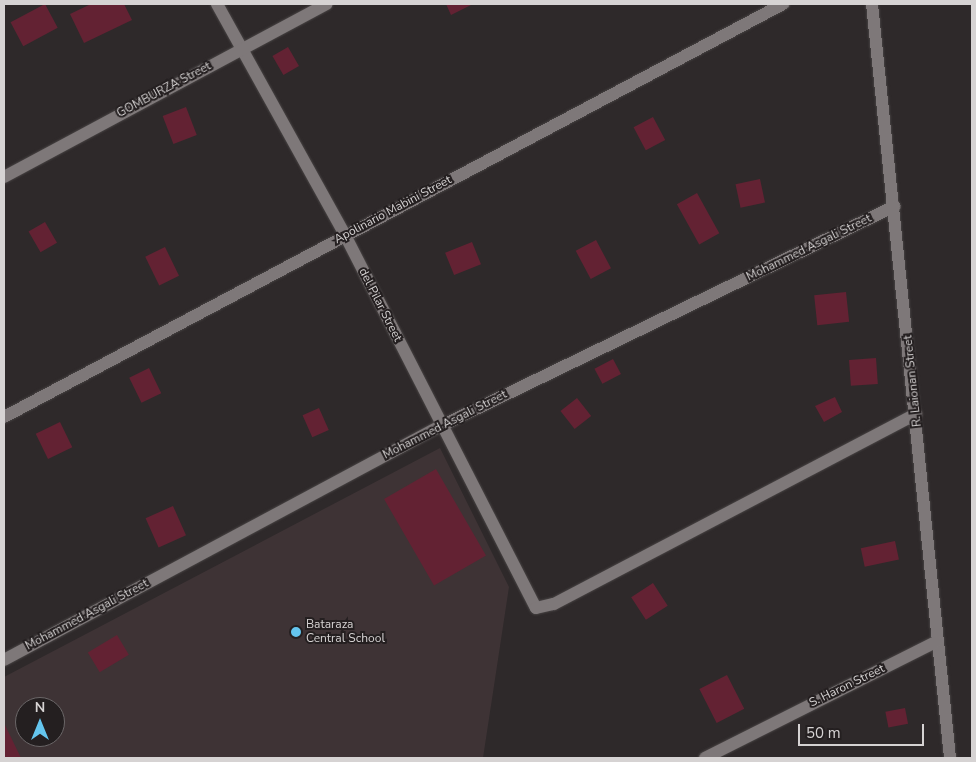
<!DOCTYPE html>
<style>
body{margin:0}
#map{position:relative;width:976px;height:762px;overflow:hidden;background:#2e292a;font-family:"Nunito Sans",sans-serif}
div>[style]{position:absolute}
.built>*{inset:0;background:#3e3335}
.building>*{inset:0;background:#632233;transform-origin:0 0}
.roads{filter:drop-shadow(0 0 1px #484444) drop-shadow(0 0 1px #484444)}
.minor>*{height:12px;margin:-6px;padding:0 6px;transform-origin:6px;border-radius:6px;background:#7e7879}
.dots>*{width:14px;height:14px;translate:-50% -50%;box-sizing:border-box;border:2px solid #241f20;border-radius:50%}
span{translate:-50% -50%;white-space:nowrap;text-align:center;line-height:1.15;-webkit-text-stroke:4px #241f20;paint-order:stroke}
.street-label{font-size:12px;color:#d6d3d3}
.poi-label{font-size:12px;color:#d6d3d3}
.left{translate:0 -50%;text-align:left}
.frame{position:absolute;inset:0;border:5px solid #d6d3d3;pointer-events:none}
.north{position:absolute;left:15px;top:697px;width:50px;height:50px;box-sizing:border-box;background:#241f20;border:1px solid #6b6768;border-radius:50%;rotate:0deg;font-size:14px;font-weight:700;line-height:20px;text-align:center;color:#d6d3d3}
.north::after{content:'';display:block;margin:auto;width:18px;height:22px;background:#64c5ee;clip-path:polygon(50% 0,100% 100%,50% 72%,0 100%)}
.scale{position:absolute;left:798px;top:724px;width:126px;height:22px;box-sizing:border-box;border:2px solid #d6d3d3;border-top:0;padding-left:6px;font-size:15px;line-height:18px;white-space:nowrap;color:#d6d3d3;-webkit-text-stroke:4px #241f20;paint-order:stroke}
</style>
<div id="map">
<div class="built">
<div style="clip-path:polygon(evenodd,440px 448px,509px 587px,483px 758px,4px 758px,4px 677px,440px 448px,25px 707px,55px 707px,55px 737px,25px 737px,25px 707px)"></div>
</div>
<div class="building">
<div style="left:45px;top:4px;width:27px;height:39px;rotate:62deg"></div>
<div style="clip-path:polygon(91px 4px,124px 4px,132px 20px,84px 43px,70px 14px)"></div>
<div style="clip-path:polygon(446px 4px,473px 4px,451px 15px)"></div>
<div style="left:288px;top:47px;width:22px;height:18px;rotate:60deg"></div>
<div style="left:186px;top:107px;width:30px;height:25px;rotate:69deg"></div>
<div style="left:653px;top:117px;width:26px;height:22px;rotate:62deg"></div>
<div style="left:760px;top:179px;width:24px;height:25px;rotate:78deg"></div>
<div style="left:697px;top:193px;width:46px;height:23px;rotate:61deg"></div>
<div style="left:45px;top:222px;width:24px;height:19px;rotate:60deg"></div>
<div style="left:596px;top:240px;width:32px;height:23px;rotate:62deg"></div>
<div style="left:472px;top:242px;width:24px;height:29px;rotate:68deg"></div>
<div style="left:165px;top:247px;width:32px;height:22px;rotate:64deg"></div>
<div style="left:846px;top:292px;width:30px;height:32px;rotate:84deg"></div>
<div style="left:876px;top:358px;width:26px;height:27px;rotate:86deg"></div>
<div style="left:613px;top:359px;width:17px;height:21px;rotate:62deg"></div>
<div style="left:149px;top:368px;width:28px;height:22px;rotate:64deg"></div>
<div style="clip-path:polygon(835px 397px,842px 412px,824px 422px,815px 406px)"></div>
<div style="left:577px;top:398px;width:23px;height:21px;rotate:52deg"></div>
<div style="left:319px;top:408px;width:24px;height:18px;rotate:66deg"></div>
<div style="left:60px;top:422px;width:28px;height:27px;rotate:64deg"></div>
<div style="left:436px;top:469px;width:100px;height:60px;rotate:60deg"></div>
<div style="left:173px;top:506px;width:32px;height:30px;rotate:66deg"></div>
<div style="left:895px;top:541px;width:19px;height:35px;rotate:78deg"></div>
<div style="left:653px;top:583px;width:27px;height:26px;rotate:57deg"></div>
<div style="left:117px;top:635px;width:23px;height:34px;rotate:59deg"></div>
<div style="left:727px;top:675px;width:38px;height:31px;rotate:63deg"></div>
<div style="left:905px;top:708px;width:16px;height:20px;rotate:79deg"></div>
<div style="clip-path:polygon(4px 723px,21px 758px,4px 758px)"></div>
</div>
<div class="roads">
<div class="minor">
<div style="left:217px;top:4px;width:264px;rotate:61deg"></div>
<div style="left:345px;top:235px;width:419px;rotate:62.9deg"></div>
<div style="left:536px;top:608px;width:18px;rotate:-13deg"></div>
<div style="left:554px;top:604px;width:409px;rotate:-27.7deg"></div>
<div style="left:872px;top:4px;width:758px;rotate:84.09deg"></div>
<div style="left:4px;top:177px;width:366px;rotate:-28.2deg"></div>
<div style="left:4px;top:417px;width:882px;rotate:-27.93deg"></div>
<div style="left:4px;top:660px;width:496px;rotate:-28.2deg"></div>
<div style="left:441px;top:426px;width:504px;rotate:-25.85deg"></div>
<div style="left:705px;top:758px;width:258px;rotate:-26.7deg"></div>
</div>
</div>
<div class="dots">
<div style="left:296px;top:632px;background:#64c5ee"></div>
</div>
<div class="street-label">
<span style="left:164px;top:90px;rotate:-28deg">GOMBURZA Street</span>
<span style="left:393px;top:210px;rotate:-28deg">Apolinario Mabini Street</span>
<span style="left:809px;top:248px;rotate:-26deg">Mohammed Asgali Street</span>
<span style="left:380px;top:305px;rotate:63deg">del Pilar Street</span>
<span style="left:913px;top:381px;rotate:-96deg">R. Laionan Street</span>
<span style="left:445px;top:425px;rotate:-27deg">Mohammed Asgali Street</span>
<span style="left:87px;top:615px;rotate:-28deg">Mohammed Asgali Street</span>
<span style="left:847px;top:686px;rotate:-26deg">S. Haron Street</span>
</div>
<div class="poi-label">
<span class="left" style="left:306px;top:632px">Bataraza<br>Central School</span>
</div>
<div class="frame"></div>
<div class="north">N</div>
<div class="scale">50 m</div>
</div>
